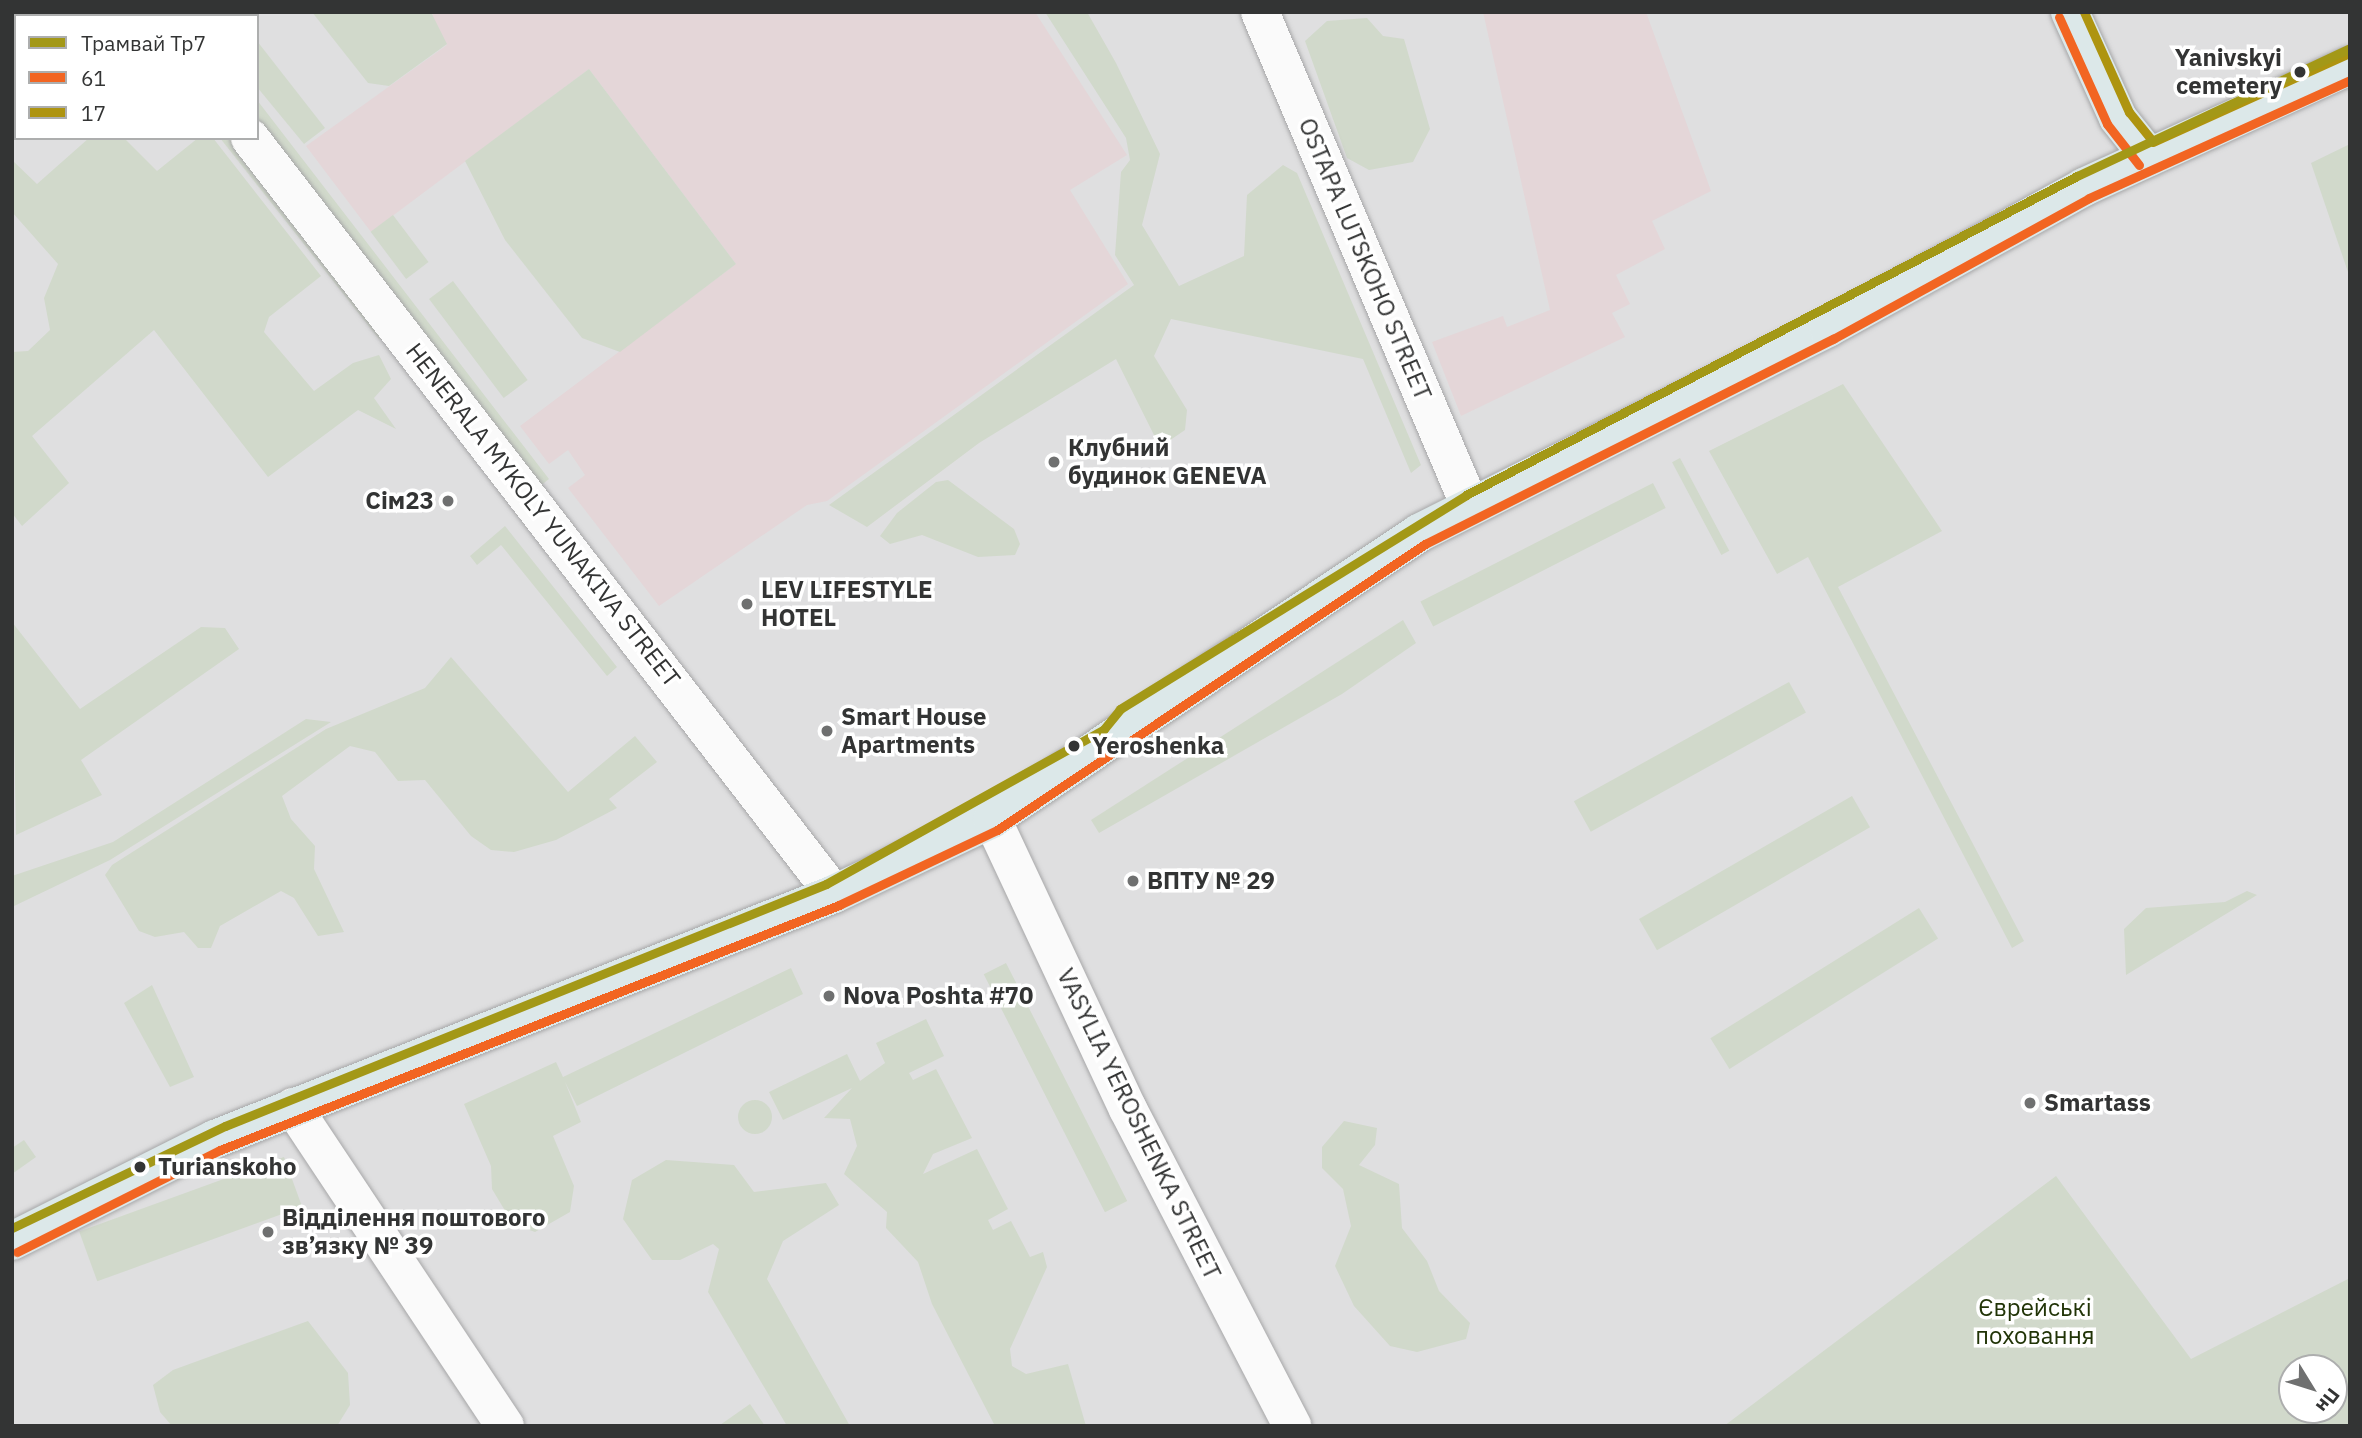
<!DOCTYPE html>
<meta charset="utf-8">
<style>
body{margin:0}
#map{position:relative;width:2362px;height:1438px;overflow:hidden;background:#dfdfe0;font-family:"IBM Plex Sans",sans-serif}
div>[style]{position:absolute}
.industrial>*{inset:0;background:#e4d6d8}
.green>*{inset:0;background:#d1d9cb;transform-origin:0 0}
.round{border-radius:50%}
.roads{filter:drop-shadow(0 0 2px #a7a7a8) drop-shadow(0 0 2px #a7a7a8)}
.street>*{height:38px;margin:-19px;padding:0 19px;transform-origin:19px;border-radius:19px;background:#fafafa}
.secondary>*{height:38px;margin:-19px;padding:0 19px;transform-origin:19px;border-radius:19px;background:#fafafa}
.primary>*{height:38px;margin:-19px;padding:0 19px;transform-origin:19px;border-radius:19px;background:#dce8e9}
.bus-1>*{height:9px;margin:-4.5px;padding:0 4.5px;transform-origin:4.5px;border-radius:4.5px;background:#f26522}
.bus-2>*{height:9px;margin:-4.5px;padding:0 4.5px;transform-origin:4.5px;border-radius:4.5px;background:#ae9410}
.tram-1>*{height:9px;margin:-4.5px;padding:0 4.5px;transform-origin:4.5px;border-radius:4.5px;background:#a39817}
.dots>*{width:19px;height:19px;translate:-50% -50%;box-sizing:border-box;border:4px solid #fff;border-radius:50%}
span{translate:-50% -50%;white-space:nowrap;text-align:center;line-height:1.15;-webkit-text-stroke:7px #fff;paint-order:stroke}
.stop-label{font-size:24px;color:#333434;font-weight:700}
.right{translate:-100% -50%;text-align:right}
.left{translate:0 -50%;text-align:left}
.street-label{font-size:24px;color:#333434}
.poi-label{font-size:24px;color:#333434;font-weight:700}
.park-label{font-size:24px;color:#213407}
.frame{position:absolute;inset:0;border:14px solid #333434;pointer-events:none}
.legend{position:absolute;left:14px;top:14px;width:245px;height:126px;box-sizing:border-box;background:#fff;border:2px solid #adaeae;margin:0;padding:9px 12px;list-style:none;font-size:21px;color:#333434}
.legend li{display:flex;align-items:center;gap:14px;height:35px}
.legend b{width:35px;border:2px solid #adaeae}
.north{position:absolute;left:2278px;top:1354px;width:70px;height:70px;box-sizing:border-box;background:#fff;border:2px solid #adaeae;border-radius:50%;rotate:128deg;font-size:19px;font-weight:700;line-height:28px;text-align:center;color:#333434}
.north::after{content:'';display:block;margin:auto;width:24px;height:32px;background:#6f7070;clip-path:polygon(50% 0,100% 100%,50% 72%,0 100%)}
</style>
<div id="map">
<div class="industrial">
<div style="clip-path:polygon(433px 12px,1035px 12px,1127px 155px,1070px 190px,1128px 284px,827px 501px,807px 505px,659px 606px,568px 488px,585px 475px,568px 450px,549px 464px,520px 426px,736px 264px,589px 69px,371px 232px,306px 146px,447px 45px,431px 24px)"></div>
<div style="clip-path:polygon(1483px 12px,1646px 12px,1711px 191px,1652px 221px,1665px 249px,1616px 275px,1630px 304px,1612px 313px,1625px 337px,1461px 416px,1432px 342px,1503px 316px,1507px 327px,1550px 310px)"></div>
</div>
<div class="green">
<div style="clip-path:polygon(312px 12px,431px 12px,447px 44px,389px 86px,368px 83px)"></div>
<div style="clip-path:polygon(1045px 12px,1087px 12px,1116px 63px,1160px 154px,1142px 225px,1179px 286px,1244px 256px,1247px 195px,1283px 165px,1297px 173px,1421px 465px,1411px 473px,1363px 359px,1171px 319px,1154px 356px,1187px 410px,1185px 430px,1160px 447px,1116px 359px,979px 443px,867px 527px,829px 505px,1134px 285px,1115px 255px,1121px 172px,1130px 160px,1126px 138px)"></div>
<div style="clip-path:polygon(1367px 18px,1383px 36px,1404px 39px,1430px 129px,1413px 162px,1369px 170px,1347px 158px,1305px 41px,1327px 21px)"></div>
<div style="clip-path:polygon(257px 41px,325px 128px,304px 144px,257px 87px)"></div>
<div style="clip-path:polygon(589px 69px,736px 264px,620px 352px,582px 338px,505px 240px,465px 161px)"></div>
<div style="clip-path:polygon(257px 100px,549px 479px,530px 494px,392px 324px,379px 339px,220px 138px,257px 138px)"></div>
<div style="clip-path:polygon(89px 138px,124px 138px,157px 171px,198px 138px,213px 138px,321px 276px,269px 317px,264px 332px,314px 391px,353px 363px,379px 355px,391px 379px,374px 398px,396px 429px,358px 410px,268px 477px,154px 330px,32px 436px,69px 483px,22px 526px,12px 513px,12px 352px,28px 351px,50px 330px,44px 298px,58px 264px,12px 212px,12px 160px,37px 184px)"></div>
<div style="clip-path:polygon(2350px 144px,2350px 278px,2311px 163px)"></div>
<div style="left:393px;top:215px;width:59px;height:28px;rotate:53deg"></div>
<div style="left:453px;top:281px;width:124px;height:30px;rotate:53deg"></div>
<div style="clip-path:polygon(1843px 384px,1942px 531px,1838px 587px,2024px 941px,2012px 948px,1808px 557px,1777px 574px,1709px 451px)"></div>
<div style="left:1680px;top:458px;width:105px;height:9px;rotate:62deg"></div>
<div style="clip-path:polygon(948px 480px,1014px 529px,1020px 544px,1015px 555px,978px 557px,922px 535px,890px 544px,880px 536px,897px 513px,936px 482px)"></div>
<div style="left:1653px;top:483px;width:28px;height:261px;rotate:63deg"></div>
<div style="clip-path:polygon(505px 526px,617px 667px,607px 676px,501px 545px,477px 565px,470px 556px)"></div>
<div style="clip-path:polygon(1403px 620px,1416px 643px,1342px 694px,1099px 833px,1091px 820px)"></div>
<div style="clip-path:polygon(12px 622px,80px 709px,201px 627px,225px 628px,239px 649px,81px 760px,102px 795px,16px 835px)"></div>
<div style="clip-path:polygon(451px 657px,568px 792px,635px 736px,657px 762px,609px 799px,617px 808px,556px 840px,514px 852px,491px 850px,471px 836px,425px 780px,398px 781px,375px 752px,350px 746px,282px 796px,291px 819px,315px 846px,314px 869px,344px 932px,318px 936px,294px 898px,281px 891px,220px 926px,211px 948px,198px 948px,184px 932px,155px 937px,139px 931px,105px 875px,112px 865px,326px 729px,425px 688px)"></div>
<div style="left:1789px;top:682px;width:35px;height:246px;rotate:61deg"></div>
<div style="clip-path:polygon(306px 719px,331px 722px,110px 860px,12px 907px,12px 876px,113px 842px)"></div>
<div style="left:1852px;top:796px;width:36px;height:246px;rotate:60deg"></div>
<div style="clip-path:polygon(2247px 891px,2257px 895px,2126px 975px,2124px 929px,2146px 908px,2225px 902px)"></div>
<div style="left:1919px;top:908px;width:36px;height:246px;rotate:58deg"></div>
<div style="left:1006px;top:963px;width:267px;height:25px;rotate:63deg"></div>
<div style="clip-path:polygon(791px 968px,803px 994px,577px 1106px,565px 1082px,581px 1122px,553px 1136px,574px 1186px,570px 1212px,535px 1232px,513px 1224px,492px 1189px,491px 1166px,464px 1104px,556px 1062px,563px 1077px)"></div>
<div style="clip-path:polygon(152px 985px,194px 1077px,170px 1087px,124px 1003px)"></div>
<div style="clip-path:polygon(926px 1019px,944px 1056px,909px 1073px,913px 1080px,936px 1069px,972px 1138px,933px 1154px,923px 1174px,977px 1149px,1008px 1209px,988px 1220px,993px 1230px,1011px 1221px,1030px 1257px,1043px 1252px,1047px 1267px,1010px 1349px,1012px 1366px,1026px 1374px,1068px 1364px,1086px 1426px,995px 1426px,932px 1304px,918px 1262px,886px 1228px,887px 1212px,844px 1174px,857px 1146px,850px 1119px,824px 1118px,852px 1088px,783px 1120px,769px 1092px,847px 1054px,860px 1081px,885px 1063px,876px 1043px)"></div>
<div class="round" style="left:738px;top:1100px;width:34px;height:34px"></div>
<div style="clip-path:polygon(1344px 1121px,1377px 1128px,1375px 1145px,1359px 1165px,1399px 1184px,1402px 1228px,1427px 1261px,1439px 1291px,1470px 1323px,1466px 1339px,1417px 1352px,1390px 1346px,1354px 1306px,1335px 1266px,1351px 1226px,1343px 1189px,1322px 1168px,1322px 1147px)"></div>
<div style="clip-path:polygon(24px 1140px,36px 1157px,12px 1174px,12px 1148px)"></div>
<div style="left:284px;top:1157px;width:53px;height:218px;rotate:70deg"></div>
<div style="clip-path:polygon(666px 1160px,734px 1165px,754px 1192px,826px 1183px,839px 1205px,783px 1241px,767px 1279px,850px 1426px,787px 1426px,708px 1292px,719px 1249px,713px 1244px,680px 1260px,652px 1260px,623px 1219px,632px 1180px)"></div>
<div style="clip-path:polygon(evenodd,2056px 1176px,2191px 1359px,2350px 1278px,2350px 1426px,1724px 1426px,2056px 1176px,2292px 1368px,2334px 1368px,2334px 1410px,2292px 1410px,2292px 1368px)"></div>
<div style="clip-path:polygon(308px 1321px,348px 1373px,350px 1405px,337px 1426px,172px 1426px,160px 1412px,153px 1385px,173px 1370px)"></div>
<div style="clip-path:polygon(750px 1404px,765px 1426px,718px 1426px,720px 1425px)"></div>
</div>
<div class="roads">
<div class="street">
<div style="left:149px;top:12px;width:5px;rotate:53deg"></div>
<div style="left:1260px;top:12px;width:537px;rotate:66.97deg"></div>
<div style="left:250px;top:138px;width:955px;rotate:52.31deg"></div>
<div style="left:293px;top:1107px;width:383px;rotate:56.4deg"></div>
</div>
<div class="secondary">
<div style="left:992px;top:819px;width:320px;rotate:64.9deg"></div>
<div style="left:1128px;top:1109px;width:357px;rotate:62.6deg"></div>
</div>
<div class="primary">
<div style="left:2070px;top:12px;width:116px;rotate:65.6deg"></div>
<div style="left:2118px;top:118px;width:50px;rotate:51.5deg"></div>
<div style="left:12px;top:1241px;width:227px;rotate:-26.7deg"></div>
<div style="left:215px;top:1139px;width:666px;rotate:-21.59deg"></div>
<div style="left:834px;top:894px;width:175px;rotate:-25.4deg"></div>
<div style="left:992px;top:819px;width:514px;rotate:-33.81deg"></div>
<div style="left:1419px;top:533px;width:457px;rotate:-26.6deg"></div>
<div style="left:1828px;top:328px;width:292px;rotate:-28.8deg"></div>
<div style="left:2084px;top:187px;width:292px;rotate:-24.5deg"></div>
</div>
</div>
<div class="bus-1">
<div style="left:2059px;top:17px;width:117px;rotate:65.8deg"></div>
<div style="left:2107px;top:124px;width:52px;rotate:52deg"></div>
<div style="left:17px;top:1252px;width:227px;rotate:-26.7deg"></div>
<div style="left:220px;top:1150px;width:666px;rotate:-21.59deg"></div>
<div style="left:839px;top:905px;width:175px;rotate:-25.4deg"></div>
<div style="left:997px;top:830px;width:515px;rotate:-33.75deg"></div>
<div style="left:1425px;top:544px;width:457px;rotate:-26.7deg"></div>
<div style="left:1833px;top:339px;width:292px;rotate:-28.8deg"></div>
<div style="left:2089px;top:198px;width:286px;rotate:-24.3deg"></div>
</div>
<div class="bus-2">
<div style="left:2084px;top:12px;width:110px;rotate:65.8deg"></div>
<div style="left:2129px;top:112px;width:38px;rotate:51deg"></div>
<div style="left:2153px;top:142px;width:211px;rotate:-24.4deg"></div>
</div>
<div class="tram-1">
<div style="left:12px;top:1228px;width:236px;rotate:-25.6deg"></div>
<div style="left:225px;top:1126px;width:648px;rotate:-21.93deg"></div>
<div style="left:826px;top:884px;width:318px;rotate:-29.1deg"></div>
<div style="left:1104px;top:729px;width:26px;rotate:-51deg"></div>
<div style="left:1120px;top:709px;width:407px;rotate:-31.7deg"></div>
<div style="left:1466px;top:495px;width:689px;rotate:-27.57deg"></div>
<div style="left:2077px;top:176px;width:302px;rotate:-25.1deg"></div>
</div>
<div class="dots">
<div style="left:2300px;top:72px;background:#333434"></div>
<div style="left:1054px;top:462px;background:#6f7070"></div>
<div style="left:448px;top:501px;background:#6f7070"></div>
<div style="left:747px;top:604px;background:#6f7070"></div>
<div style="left:827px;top:731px;background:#6f7070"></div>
<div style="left:1074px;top:746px;background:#333434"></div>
<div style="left:1133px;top:881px;background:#6f7070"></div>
<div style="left:829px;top:996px;background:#6f7070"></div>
<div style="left:2030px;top:1103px;background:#6f7070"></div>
<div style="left:140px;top:1167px;background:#333434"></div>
<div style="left:268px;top:1232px;background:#6f7070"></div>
</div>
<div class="stop-label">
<span class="right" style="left:2282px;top:72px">Yanivskyi<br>cemetery</span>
<span class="left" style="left:1092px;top:746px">Yeroshenka</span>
<span class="left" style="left:158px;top:1167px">Turianskoho</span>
</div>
<div class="street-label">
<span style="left:1365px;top:259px;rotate:67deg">OSTAPA LUTSKOHO STREET</span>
<span style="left:543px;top:515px;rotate:52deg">HENERALA MYKOLY YUNAKIVA STREET</span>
<span style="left:1139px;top:1124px;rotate:64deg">VASYLIA YEROSHENKA STREET</span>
</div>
<div class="poi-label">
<span class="left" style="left:1068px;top:462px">Клубний<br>будинок GENEVA</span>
<span class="right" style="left:434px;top:501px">Сім23</span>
<span class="left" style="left:761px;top:604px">LEV LIFESTYLE<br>HOTEL</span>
<span class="left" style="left:841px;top:731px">Smart House<br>Apartments</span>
<span class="left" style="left:1147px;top:881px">ВПТУ № 29</span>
<span class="left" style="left:843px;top:996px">Nova Poshta #70</span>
<span class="left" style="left:2044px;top:1103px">Smartass</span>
<span class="left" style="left:282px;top:1232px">Відділення поштового<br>зв’язку № 39</span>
</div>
<div class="park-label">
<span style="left:2035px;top:1322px">Єврейські<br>поховання</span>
</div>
<div class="frame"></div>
<ul class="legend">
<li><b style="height:9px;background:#a39817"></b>Трамвай Тр7</li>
<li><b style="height:9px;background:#f26522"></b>61</li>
<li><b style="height:9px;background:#ae9410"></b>17</li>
</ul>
<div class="north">Пн</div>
</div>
